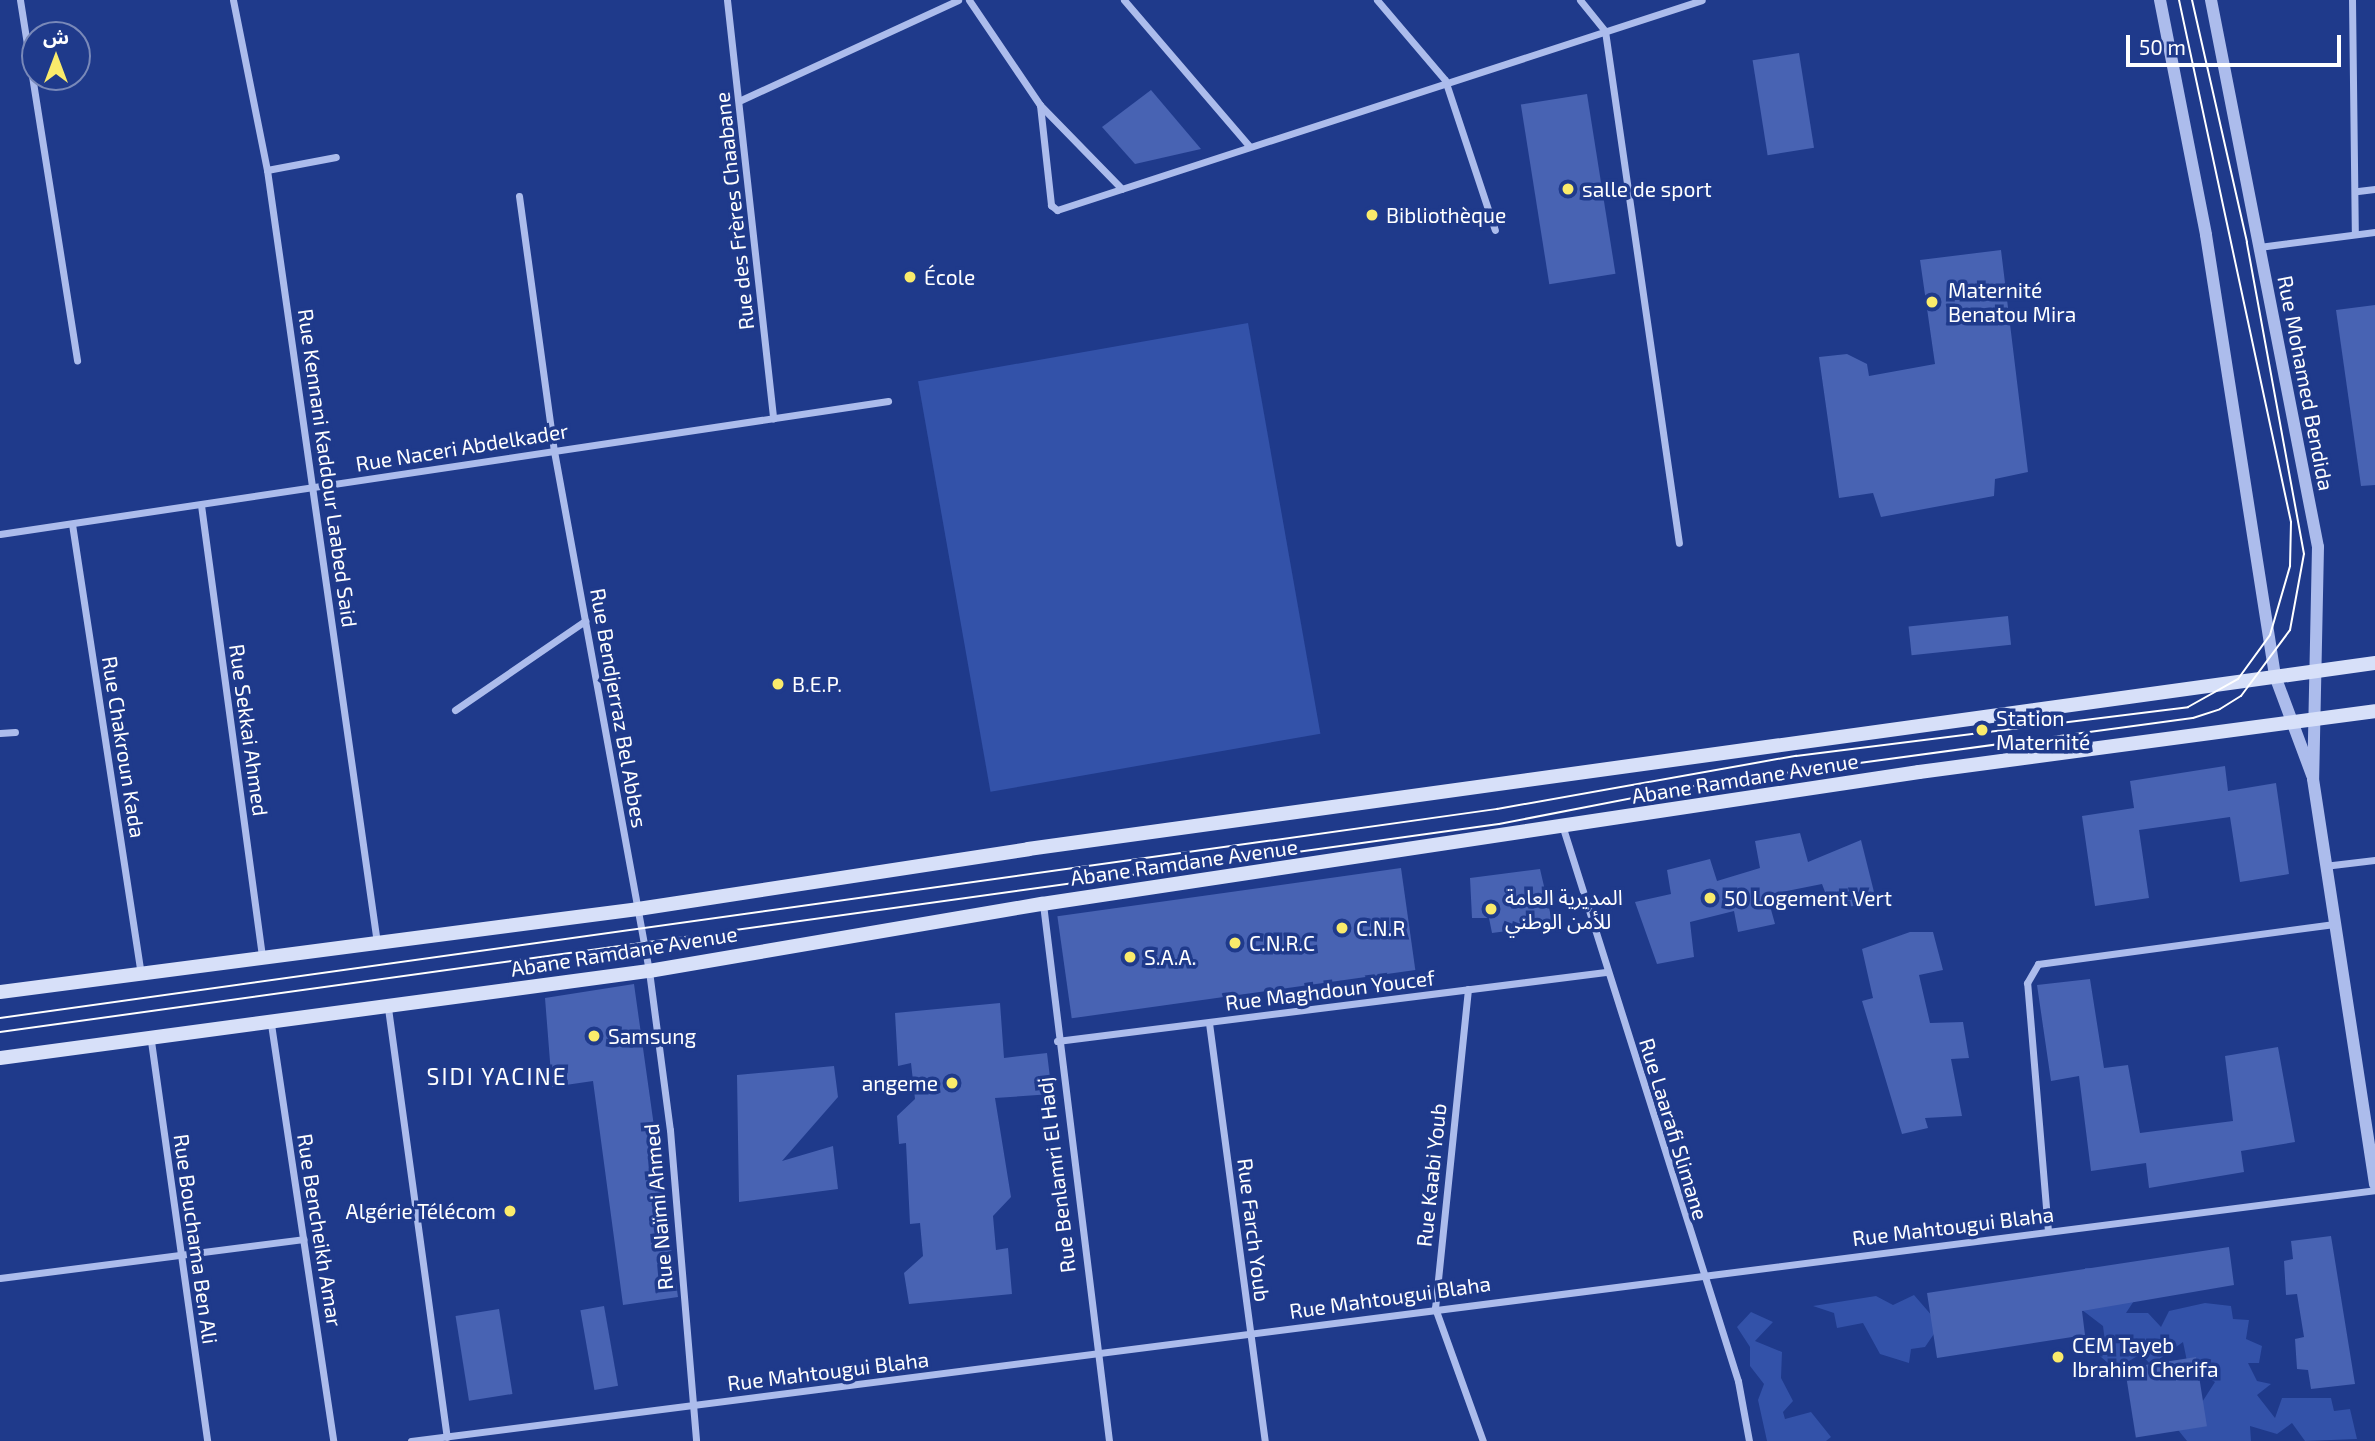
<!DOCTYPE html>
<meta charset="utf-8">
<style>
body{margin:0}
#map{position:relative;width:2375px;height:1441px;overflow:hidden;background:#1f3a8b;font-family:"Exo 2","Noto Sans Arabic",sans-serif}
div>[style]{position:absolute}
.green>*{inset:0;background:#3352a9;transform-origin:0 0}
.building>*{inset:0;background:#4863b3;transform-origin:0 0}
.minor>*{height:7px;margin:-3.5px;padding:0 3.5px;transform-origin:3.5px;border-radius:3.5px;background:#acbcec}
.tertiary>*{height:12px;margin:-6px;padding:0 6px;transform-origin:6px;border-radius:6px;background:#acbcec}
.secondary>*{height:14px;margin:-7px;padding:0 7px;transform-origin:7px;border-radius:7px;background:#d7e0f9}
.tram>*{height:2px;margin:-1px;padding:0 1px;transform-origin:1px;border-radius:1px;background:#fff}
.dots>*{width:19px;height:19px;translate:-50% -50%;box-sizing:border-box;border:4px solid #1f3a8b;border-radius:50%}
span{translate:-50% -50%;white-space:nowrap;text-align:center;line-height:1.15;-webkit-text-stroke:7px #1f3a8b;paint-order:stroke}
.poi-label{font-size:21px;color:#fff}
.left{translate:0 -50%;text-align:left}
.right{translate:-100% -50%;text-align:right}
.street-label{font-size:21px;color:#fff}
.neighbourhood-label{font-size:23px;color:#fff;letter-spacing:2px}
.north{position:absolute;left:21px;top:21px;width:70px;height:70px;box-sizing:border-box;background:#1f3a8b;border:2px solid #7989b9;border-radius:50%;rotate:0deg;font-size:19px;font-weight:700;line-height:28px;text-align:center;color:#fff}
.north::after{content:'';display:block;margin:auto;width:24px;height:32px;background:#faeb6b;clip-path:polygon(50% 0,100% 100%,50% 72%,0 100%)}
.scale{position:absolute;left:2126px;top:35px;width:215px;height:32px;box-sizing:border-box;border:4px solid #fff;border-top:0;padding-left:9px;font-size:21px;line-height:24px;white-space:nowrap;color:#fff;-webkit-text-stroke:5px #1f3a8b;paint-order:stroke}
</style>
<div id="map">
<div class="green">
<div style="left:1248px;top:323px;width:417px;height:335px;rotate:80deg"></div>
<div style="clip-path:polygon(2085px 1268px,2118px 1268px,2141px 1290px,2126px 1313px,2148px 1313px,2161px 1327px,2169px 1311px,2205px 1303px,2231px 1306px,2233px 1319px,2249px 1320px,2246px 1339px,2262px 1346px,2259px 1363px,2248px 1363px,2257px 1381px,2271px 1384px,2257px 1395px,2275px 1418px,2282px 1398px,2331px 1398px,2334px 1411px,2350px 1409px,2357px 1439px,2305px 1441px,2292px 1423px,2277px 1434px,2250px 1426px,2251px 1441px,2187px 1441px,2170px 1420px,2197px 1410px,2215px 1382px,2188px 1366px,2183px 1342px,2151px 1365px,2141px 1354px,2115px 1369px,2087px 1345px,2105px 1342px,2103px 1326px,2073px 1303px,2084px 1287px)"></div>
<div style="clip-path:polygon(1914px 1295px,1940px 1325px,1925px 1347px,1911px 1349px,1909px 1363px,1880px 1354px,1863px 1323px,1837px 1328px,1834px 1313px,1813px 1306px,1876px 1296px,1893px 1305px)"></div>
<div style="clip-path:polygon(1751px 1312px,1773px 1322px,1755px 1341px,1782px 1352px,1781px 1378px,1793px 1401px,1783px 1412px,1785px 1419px,1811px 1412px,1831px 1437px,1826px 1441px,1767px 1441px,1758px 1400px,1764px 1384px,1750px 1366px,1750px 1347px,1737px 1327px)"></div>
</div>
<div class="building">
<div style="left:1799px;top:53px;width:96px;height:47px;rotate:81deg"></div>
<div style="clip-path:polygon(1151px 90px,1201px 149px,1135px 164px,1102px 127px)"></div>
<div style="left:1587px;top:94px;width:182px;height:67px;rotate:81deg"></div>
<div style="clip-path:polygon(2001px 250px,2028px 472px,1995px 479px,1994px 496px,1881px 517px,1873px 493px,1839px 498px,1819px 357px,1847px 354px,1867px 364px,1869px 376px,1935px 364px,1920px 260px)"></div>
<div style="clip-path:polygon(2375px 305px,2375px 485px,2361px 486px,2336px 310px)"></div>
<div style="left:2008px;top:616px;width:29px;height:100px;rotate:84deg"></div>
<div style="clip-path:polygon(2225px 766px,2228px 791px,2276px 783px,2289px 874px,2240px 882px,2230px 817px,2139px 830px,2149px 898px,2095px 906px,2082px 816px,2134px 808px,2130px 781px)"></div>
<div style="clip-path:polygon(1800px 833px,1808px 862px,1861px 840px,1877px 904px,1831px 908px,1822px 884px,1767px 895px,1775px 924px,1738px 932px,1734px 911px,1690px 922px,1694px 957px,1657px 964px,1635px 902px,1671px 894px,1667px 870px,1710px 859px,1717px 881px,1760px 868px,1755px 841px)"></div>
<div style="left:1401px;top:868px;width:103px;height:347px;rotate:82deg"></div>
<div style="clip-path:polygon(1540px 869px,1553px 925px,1492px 933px,1489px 918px,1472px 918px,1470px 878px)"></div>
<div style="clip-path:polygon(1910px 932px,1933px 932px,1943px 970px,1919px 975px,1930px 1023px,1963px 1022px,1969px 1058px,1951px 1059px,1962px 1116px,1925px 1118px,1928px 1128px,1902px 1134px,1862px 1001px,1873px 998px,1862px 949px)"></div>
<div style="clip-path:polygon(2090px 979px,2104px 1068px,2128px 1065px,2140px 1133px,2233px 1121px,2225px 1056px,2278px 1047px,2295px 1142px,2241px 1151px,2244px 1172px,2149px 1188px,2146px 1163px,2091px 1171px,2079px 1076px,2051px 1081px,2037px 985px)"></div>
<div style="clip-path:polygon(634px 984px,678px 1297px,623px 1305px,593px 1081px,552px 1087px,545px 998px)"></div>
<div style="clip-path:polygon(1000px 1003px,1004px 1058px,1047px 1053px,1052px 1094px,995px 1098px,1011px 1197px,993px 1216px,996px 1250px,1008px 1248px,1012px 1294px,909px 1304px,904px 1273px,923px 1256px,920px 1223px,910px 1224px,906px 1143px,899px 1144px,897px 1116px,915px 1099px,911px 1063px,898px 1066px,895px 1013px)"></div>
<div style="clip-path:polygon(834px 1066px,838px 1097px,782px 1161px,833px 1146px,838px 1189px,739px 1202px,737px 1075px)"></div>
<div style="clip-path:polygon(2331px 1236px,2355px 1384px,2311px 1389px,2308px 1370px,2297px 1369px,2295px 1339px,2304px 1337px,2297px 1294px,2286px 1295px,2284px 1261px,2293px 1259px,2291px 1241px)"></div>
<div style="clip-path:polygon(2229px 1247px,2234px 1285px,2082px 1311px,2085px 1335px,1937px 1358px,1927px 1293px)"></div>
<div style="left:604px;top:1306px;width:81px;height:24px;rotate:80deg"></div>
<div style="left:499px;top:1309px;width:86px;height:44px;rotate:81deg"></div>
<div style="left:2196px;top:1357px;width:70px;height:72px;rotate:81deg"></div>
</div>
<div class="minor">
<div style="left:20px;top:0;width:365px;rotate:81deg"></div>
<div style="left:233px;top:0;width:173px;rotate:78.7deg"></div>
<div style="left:267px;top:170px;width:781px;rotate:81.9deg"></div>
<div style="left:727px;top:0;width:421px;rotate:83.7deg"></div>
<div style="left:969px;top:0;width:127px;rotate:55.9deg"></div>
<div style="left:1040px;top:105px;width:117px;rotate:45.7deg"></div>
<div style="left:1124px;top:0;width:192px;rotate:49.4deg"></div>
<div style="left:1377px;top:0;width:105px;rotate:49.6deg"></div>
<div style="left:1445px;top:80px;width:158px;rotate:71.6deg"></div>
<div style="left:1580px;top:0;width:40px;rotate:51deg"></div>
<div style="left:1605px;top:31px;width:517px;rotate:81.78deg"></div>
<div style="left:2352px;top:0;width:233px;rotate:89.3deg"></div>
<div style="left:741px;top:100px;width:239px;rotate:-24.7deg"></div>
<div style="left:1040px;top:105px;width:101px;rotate:83.7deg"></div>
<div style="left:1051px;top:205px;width:8px;rotate:40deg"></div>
<div style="left:1057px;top:210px;width:678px;rotate:-18.03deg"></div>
<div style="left:267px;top:170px;width:70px;rotate:-10.7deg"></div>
<div style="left:2358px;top:191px;width:17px;rotate:-7deg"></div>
<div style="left:519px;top:196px;width:257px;rotate:82.2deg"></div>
<div style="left:554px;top:451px;width:529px;rotate:79.65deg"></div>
<div style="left:649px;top:971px;width:160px;rotate:82.5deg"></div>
<div style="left:670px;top:1130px;width:312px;rotate:85.2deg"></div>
<div style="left:2259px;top:247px;width:117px;rotate:-7.4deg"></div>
<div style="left:201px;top:505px;width:458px;rotate:82.3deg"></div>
<div style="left:72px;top:524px;width:456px;rotate:81.3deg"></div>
<div style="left:0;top:534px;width:898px;rotate:-8.52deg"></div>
<div style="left:455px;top:710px;width:158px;rotate:-34.4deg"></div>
<div style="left:0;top:733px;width:15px;rotate:-4deg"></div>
<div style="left:1563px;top:828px;width:580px;rotate:72.44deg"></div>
<div style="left:1738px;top:1381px;width:61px;rotate:79.6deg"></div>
<div style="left:2324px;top:866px;width:51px;rotate:-6.7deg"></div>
<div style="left:1043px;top:904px;width:541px;rotate:82.99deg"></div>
<div style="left:1468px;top:989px;width:321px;rotate:95.9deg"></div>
<div style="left:1435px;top:1308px;width:141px;rotate:70.2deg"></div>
<div style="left:388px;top:1008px;width:433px;rotate:82.2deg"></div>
<div style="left:1209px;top:1023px;width:422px;rotate:82.4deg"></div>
<div style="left:271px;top:1024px;width:422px;rotate:81.5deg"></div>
<div style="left:151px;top:1041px;width:404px;rotate:82deg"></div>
<div style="left:1057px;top:1041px;width:553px;rotate:-7.16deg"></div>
<div style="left:2048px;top:1231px;width:249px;rotate:-94.8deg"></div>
<div style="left:2027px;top:983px;width:22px;rotate:-60deg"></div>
<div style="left:2038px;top:964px;width:299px;rotate:-7.7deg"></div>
<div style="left:0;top:1278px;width:306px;rotate:-7.3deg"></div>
<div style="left:411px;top:1441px;width:1980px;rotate:-7.28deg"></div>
</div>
<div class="tertiary">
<div style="left:2160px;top:0;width:239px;rotate:78.9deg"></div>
<div style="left:2206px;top:235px;width:446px;rotate:81.1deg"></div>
<div style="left:2275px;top:676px;width:106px;rotate:69.5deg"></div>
<div style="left:2211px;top:0;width:557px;rotate:78.93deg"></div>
<div style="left:2318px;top:547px;width:232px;rotate:91.2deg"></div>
<div style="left:2313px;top:779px;width:410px;rotate:81.3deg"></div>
</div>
<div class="secondary">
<div style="left:0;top:992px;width:643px;rotate:-7.41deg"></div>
<div style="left:638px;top:909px;width:395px;rotate:-8.7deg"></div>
<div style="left:1028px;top:849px;width:1360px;rotate:-7.86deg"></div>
<div style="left:0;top:1058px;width:655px;rotate:-7.64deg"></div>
<div style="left:649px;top:971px;width:399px;rotate:-9.7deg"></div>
<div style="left:1042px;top:904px;width:887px;rotate:-8.56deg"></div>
<div style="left:1919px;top:772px;width:460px;rotate:-7.6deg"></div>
</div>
<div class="tram">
<div style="left:0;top:1018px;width:1512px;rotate:-7.95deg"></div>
<div style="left:1497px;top:809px;width:304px;rotate:-10.1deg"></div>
<div style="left:1796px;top:756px;width:395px;rotate:-7.1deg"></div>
<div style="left:2188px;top:707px;width:57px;rotate:-29.2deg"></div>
<div style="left:2238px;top:679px;width:54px;rotate:-54deg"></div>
<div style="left:2270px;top:635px;width:72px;rotate:-73.8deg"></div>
<div style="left:2290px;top:566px;width:44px;rotate:-88.7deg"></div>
<div style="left:2291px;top:522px;width:534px;rotate:-102.11deg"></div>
<div style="left:0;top:1032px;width:1513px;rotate:-7.9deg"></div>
<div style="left:1499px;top:824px;width:209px;rotate:-11deg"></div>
<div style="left:1704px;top:784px;width:493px;rotate:-7.7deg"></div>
<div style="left:2193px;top:718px;width:28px;rotate:-18deg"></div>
<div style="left:2220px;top:709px;width:25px;rotate:-32deg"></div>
<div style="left:2241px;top:696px;width:82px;rotate:-53.4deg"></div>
<div style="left:2290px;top:630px;width:77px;rotate:-79.6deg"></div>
<div style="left:2304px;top:554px;width:317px;rotate:-100.4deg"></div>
<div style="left:2247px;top:242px;width:248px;rotate:-102.8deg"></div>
</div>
<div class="dots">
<div style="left:1568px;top:189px;background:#faeb6b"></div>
<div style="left:1372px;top:215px;background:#faeb6b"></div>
<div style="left:910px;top:277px;background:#faeb6b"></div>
<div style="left:1932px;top:302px;background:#faeb6b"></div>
<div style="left:778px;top:684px;background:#faeb6b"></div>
<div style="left:1982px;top:730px;background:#faeb6b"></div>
<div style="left:1710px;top:898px;background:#faeb6b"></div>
<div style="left:1491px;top:909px;background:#faeb6b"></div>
<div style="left:1342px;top:928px;background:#faeb6b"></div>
<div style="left:1235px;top:943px;background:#faeb6b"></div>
<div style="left:1130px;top:957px;background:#faeb6b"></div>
<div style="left:594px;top:1036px;background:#faeb6b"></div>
<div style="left:952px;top:1083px;background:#faeb6b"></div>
<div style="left:510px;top:1211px;background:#faeb6b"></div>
<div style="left:2058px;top:1357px;background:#faeb6b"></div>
</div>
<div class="poi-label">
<span class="left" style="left:1582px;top:189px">salle de sport</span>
<span class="left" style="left:1386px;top:215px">Bibliothèque</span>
<span class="left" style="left:924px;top:277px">École</span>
<span class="left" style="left:1948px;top:302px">Maternité<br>Benatou Mira</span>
<span class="left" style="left:792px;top:684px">B.E.P.</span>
<span class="left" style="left:1996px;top:730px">Station<br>Maternité</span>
<span class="left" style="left:1505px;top:909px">المديرية العامة<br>للأمن الوطني</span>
<span class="left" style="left:1724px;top:898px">50 Logement Vert</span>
<span class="left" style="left:1356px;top:928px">C.N.R</span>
<span class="left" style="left:1249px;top:943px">C.N.R.C</span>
<span class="left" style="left:1144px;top:957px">S.A.A.</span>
<span class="left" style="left:608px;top:1036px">Samsung</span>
<span class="right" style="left:938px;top:1083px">angeme</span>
<span class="right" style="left:496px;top:1211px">Algérie Télécom</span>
<span class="left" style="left:2072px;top:1357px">CEM Tayeb<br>Ibrahim Cherifa</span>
</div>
<div class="street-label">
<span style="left:734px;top:211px;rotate:-96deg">Rue des Frères Chaabane</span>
<span style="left:2306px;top:383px;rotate:79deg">Rue Mohamed Bendida</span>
<span style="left:462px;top:447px;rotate:-9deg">Rue Naceri Abdelkader</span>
<span style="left:328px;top:468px;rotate:82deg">Rue Kennani Kaddour Laabed Said</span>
<span style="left:619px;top:708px;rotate:80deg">Rue Bendjerraz Bel Abbes</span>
<span style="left:249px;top:730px;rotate:82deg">Rue Sekkai Ahmed</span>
<span style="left:124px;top:747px;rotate:81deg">Rue Chakroun Kada</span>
<span style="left:1745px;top:778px;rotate:-9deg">Abane Ramdane Avenue</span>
<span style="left:1184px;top:862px;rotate:-8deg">Abane Ramdane Avenue</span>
<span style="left:624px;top:951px;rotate:-9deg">Abane Ramdane Avenue</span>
<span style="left:1330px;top:990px;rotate:-7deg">Rue Maghdoun Youcef</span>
<span style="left:1674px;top:1129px;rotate:73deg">Rue Laarafi Slimane</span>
<span style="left:1056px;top:1175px;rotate:-97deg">Rue Benlamri El Hadj</span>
<span style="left:1431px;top:1175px;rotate:-84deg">Rue Kaabi Youb</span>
<span style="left:658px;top:1207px;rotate:-95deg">Rue Naïmi Ahmed</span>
<span style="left:1953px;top:1226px;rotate:-7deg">Rue Mahtougui Blaha</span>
<span style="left:320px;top:1230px;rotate:81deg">Rue Bencheikh Amar</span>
<span style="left:1254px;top:1230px;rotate:83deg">Rue Farch Youb</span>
<span style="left:196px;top:1239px;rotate:82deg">Rue Bouchama Ben Ali</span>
<span style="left:1390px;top:1297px;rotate:-8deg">Rue Mahtougui Blaha</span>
<span style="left:828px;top:1371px;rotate:-7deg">Rue Mahtougui Blaha</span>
</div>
<div class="neighbourhood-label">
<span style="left:497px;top:1076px">SIDI YACINE</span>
</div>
<div class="north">ش</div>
<div class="scale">50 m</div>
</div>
